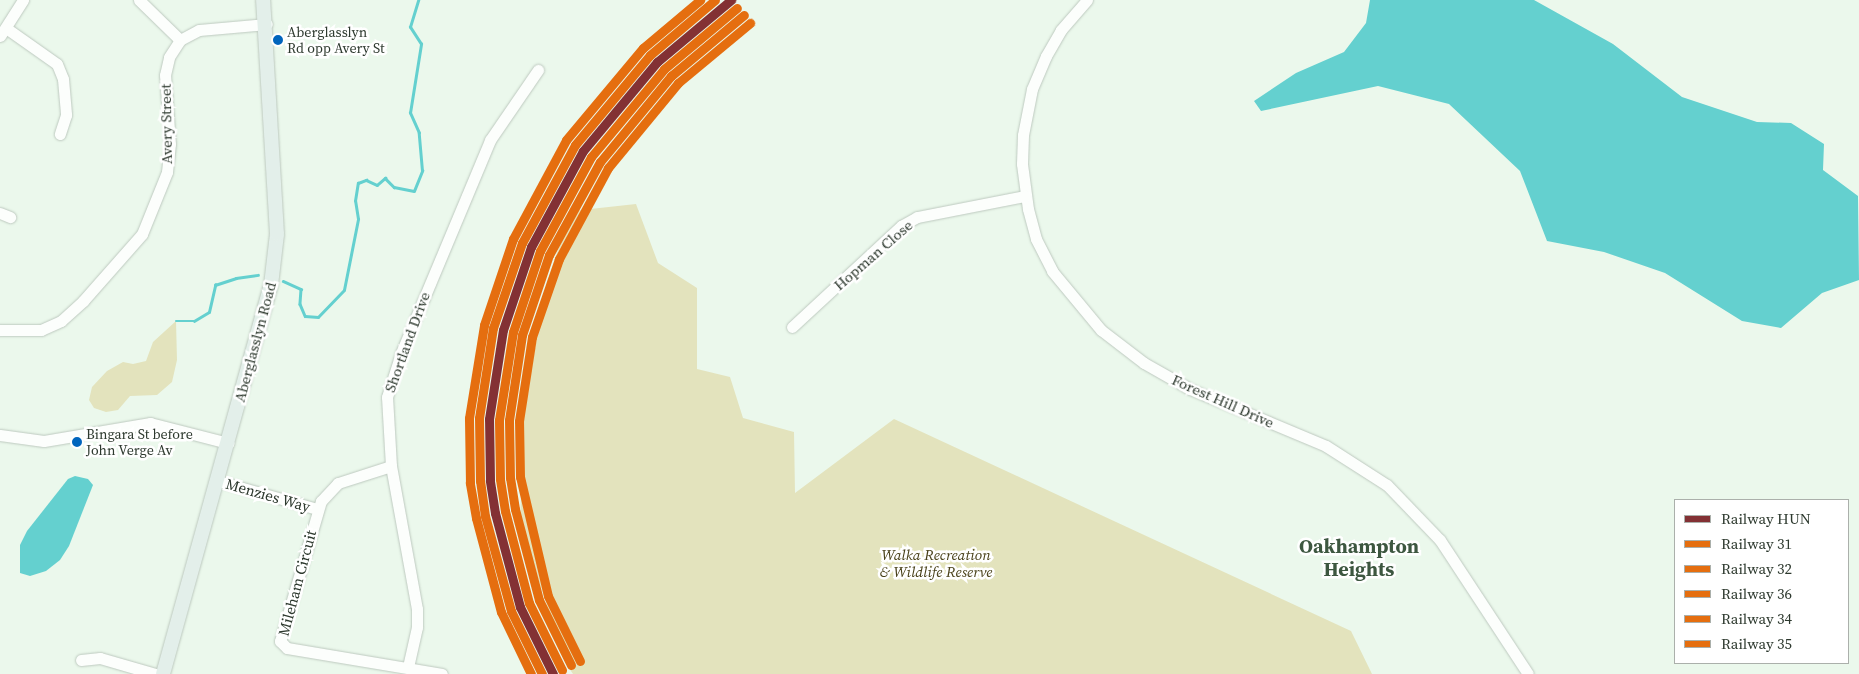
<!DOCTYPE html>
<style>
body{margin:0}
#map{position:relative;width:1859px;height:674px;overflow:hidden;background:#ebf8ec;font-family:"Source Serif 4",serif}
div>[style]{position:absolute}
.green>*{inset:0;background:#e3e3bd}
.water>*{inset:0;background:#64d0cf}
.stream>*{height:2.5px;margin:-1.25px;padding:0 1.25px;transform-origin:1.25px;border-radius:1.25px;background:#64d0cf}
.roads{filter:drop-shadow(0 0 1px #bdc9bf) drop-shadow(0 0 1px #bdc9bf)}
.minor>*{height:11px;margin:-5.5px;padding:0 5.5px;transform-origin:5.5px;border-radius:5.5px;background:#fcfefc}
.major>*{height:14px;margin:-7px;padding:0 7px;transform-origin:7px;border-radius:7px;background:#e3efea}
.rail-1>*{height:9px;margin:-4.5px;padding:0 4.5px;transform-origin:4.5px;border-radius:4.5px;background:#833134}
.rail-2>*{height:9px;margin:-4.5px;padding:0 4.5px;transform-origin:4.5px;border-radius:4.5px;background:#e56e0f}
.rail-3>*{height:9px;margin:-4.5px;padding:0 4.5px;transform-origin:4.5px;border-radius:4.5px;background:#e56e0f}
.rail-4>*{height:9px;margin:-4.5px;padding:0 4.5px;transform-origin:4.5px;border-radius:4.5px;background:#e56e0f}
.rail-5>*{height:9px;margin:-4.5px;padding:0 4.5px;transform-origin:4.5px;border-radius:4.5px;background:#e56e0f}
.rail-6>*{height:9px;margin:-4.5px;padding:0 4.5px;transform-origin:4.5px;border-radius:4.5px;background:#e56e0f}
.dots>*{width:14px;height:14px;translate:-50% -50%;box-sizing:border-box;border:2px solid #fff;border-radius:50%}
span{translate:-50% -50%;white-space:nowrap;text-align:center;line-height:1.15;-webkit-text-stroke:5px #fff;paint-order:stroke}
.bus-label{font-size:14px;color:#2d392e}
.left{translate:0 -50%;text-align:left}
.street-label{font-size:15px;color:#2d392e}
.park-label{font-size:15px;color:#473f17;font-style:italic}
.district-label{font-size:20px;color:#3d5740;font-weight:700}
.legend{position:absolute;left:1674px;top:499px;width:175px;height:165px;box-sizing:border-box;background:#fff;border:1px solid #abb0ab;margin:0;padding:6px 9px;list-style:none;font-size:15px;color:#2d392e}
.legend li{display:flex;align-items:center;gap:10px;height:25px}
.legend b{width:25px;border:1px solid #abb0ab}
</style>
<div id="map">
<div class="green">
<div style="clip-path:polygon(636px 204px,658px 263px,697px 288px,697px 369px,730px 377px,743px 418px,794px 432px,795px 493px,894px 419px,1351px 631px,1372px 674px,573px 674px,567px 665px,520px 525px,524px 411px,547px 281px,572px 211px)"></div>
<div style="clip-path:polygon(176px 321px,177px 360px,172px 382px,157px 395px,130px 396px,118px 410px,106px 412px,94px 408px,89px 400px,92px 387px,107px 371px,123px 362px,133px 364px,146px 361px,153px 342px)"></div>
</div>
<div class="water">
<div style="clip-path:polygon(1370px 0,1534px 0,1613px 44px,1682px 97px,1757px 122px,1791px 123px,1824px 144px,1823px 170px,1858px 196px,1859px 280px,1822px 293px,1781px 328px,1742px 321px,1665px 273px,1604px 252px,1547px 241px,1520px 171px,1449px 104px,1378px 86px,1261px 111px,1254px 101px,1296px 73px,1344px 52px,1366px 23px)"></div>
<div style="clip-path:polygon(75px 476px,88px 479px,93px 485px,69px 546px,60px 560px,46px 571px,30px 576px,20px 573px,20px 545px,27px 531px,68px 479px)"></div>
</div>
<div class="stream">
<div style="left:283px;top:281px;width:20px;rotate:24deg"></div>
<div style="left:301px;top:289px;width:15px;rotate:94deg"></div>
<div style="left:300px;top:304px;width:13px;rotate:67deg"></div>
<div style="left:305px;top:316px;width:13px;rotate:4deg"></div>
<div style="left:318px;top:317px;width:37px;rotate:-46deg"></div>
<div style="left:344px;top:290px;width:72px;rotate:-78.8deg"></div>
<div style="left:358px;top:219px;width:18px;rotate:-99deg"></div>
<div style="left:355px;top:201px;width:18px;rotate:-81deg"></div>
<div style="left:358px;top:183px;width:9px;rotate:-21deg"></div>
<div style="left:366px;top:180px;width:12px;rotate:24deg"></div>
<div style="left:377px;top:185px;width:11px;rotate:-41deg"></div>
<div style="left:385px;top:178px;width:13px;rotate:45deg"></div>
<div style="left:394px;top:187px;width:20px;rotate:11deg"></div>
<div style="left:414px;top:191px;width:22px;rotate:-68deg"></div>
<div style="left:422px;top:171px;width:38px;rotate:-95deg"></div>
<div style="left:419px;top:133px;width:22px;rotate:-114deg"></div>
<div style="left:410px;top:113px;width:70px;rotate:-80.9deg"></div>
<div style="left:421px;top:44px;width:20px;rotate:-123deg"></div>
<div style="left:410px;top:27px;width:28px;rotate:-73deg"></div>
<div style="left:176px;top:321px;width:18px"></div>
<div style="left:194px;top:321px;width:17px;rotate:-31deg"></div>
<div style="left:209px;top:312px;width:28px;rotate:-77deg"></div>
<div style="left:215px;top:285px;width:22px;rotate:-18deg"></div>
<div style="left:236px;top:278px;width:22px;rotate:-8deg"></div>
</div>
<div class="roads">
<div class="minor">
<div style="left:139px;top:0;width:57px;rotate:44.3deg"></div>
<div style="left:1087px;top:0;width:40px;rotate:131deg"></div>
<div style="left:1061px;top:30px;width:30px;rotate:120deg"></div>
<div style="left:1046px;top:56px;width:36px;rotate:113deg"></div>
<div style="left:1032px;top:89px;width:47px;rotate:101.1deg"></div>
<div style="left:1023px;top:135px;width:29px;rotate:92deg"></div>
<div style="left:1022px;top:164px;width:45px;rotate:82.4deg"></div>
<div style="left:1028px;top:209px;width:31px;rotate:75deg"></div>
<div style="left:1036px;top:239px;width:36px;rotate:63deg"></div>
<div style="left:1052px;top:271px;width:77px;rotate:50.3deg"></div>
<div style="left:1101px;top:330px;width:54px;rotate:37.5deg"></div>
<div style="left:1144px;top:363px;width:53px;rotate:29.5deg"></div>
<div style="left:1190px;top:389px;width:147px;rotate:22.7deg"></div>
<div style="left:1326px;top:446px;width:72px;rotate:32.6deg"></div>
<div style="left:1387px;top:485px;width:76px;rotate:46.1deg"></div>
<div style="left:1440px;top:540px;width:160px;rotate:56.7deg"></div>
<div style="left:6px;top:28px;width:62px;rotate:35.2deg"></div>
<div style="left:57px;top:64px;width:16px;rotate:68deg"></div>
<div style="left:63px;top:79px;width:36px;rotate:85deg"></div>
<div style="left:66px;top:115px;width:20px;rotate:108deg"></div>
<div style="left:0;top:36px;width:43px;rotate:-57.4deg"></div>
<div style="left:0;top:213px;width:11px;rotate:22deg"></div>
<div style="left:792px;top:327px;width:149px;rotate:-42.8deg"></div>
<div style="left:901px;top:226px;width:18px;rotate:-29deg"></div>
<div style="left:917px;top:217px;width:110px;rotate:-11deg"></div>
<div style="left:0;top:330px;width:41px"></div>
<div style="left:41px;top:330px;width:22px;rotate:-24deg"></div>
<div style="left:61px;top:321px;width:30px;rotate:-42deg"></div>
<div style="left:83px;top:301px;width:89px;rotate:-48.6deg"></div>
<div style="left:142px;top:234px;width:67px;rotate:-68deg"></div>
<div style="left:167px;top:172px;width:28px;rotate:-84deg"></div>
<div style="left:170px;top:144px;width:69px;rotate:-94.1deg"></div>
<div style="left:165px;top:75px;width:18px;rotate:-77deg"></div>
<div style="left:169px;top:57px;width:20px;rotate:-57deg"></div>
<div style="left:180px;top:40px;width:21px;rotate:-28deg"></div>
<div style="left:199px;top:30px;width:68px;rotate:-5deg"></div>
<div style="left:0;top:435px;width:44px;rotate:7.8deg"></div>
<div style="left:44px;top:441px;width:108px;rotate:-9.6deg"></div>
<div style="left:150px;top:423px;width:81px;rotate:14.4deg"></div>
<div style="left:391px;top:466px;width:56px;rotate:162.2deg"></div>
<div style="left:338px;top:483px;width:25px;rotate:133deg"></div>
<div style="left:321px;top:501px;width:146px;rotate:106.3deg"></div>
<div style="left:280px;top:641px;width:10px;rotate:45deg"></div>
<div style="left:287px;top:648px;width:157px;rotate:9.5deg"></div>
<div style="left:218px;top:481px;width:103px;rotate:15.8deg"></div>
<div style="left:81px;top:660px;width:19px;rotate:-6deg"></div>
<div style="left:100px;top:658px;width:57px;rotate:16.2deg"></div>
<div style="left:408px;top:667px;width:41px;rotate:-77.3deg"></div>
<div style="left:417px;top:627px;width:18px;rotate:-90deg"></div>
<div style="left:417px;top:609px;width:145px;rotate:-100.3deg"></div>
<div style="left:391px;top:466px;width:69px;rotate:-93.3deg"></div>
<div style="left:387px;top:397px;width:46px;rotate:-72.3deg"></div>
<div style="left:401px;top:353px;width:231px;rotate:-67.3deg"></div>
<div style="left:490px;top:140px;width:85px;rotate:-55.6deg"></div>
</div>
<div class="major">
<div style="left:163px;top:674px;width:404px;rotate:-74.5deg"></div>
<div style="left:271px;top:285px;width:51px;rotate:-83.3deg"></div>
<div style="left:277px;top:234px;width:234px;rotate:-93.4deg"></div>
</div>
</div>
<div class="rail-1">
<div style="left:553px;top:674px;width:75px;rotate:-116.2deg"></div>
<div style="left:520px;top:607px;width:97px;rotate:-104.9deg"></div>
<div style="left:495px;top:513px;width:33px;rotate:-99deg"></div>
<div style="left:490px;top:480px;width:61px;rotate:-90.9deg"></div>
<div style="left:489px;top:419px;width:90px;rotate:-81.1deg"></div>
<div style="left:503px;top:330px;width:88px;rotate:-71.4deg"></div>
<div style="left:531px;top:247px;width:109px;rotate:-61.6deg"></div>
<div style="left:583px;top:151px;width:116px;rotate:-50.3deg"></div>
<div style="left:657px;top:62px;width:97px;rotate:-40deg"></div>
</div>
<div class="rail-2">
<div style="left:562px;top:670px;width:75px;rotate:-116.2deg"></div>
<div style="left:529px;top:603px;width:95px;rotate:-104.6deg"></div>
<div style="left:505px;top:511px;width:32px;rotate:-99deg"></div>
<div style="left:500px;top:479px;width:59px;rotate:-91deg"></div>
<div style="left:499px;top:420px;width:89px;rotate:-81deg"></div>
<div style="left:513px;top:332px;width:85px;rotate:-71.6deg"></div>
<div style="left:540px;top:251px;width:107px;rotate:-61.5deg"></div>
<div style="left:591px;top:157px;width:114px;rotate:-50.3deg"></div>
<div style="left:664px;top:69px;width:95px;rotate:-39.9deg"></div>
</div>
<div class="rail-3">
<div style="left:542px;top:674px;width:70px;rotate:-116.2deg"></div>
<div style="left:511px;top:611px;width:98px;rotate:-105.3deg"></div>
<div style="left:485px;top:516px;width:35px;rotate:-98deg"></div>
<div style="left:480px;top:481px;width:63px;rotate:-90.9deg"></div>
<div style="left:479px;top:418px;width:91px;rotate:-81.2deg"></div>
<div style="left:493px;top:328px;width:90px;rotate:-71.2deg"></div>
<div style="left:522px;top:243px;width:111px;rotate:-61.6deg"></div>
<div style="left:575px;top:145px;width:117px;rotate:-50.2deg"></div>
<div style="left:650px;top:55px;width:85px;rotate:-40.2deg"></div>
</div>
<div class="rail-4">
<div style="left:571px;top:665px;width:72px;rotate:-116.2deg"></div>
<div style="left:539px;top:600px;width:94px;rotate:-104.8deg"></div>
<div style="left:515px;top:509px;width:31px;rotate:-99deg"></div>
<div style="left:510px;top:478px;width:58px;rotate:-91deg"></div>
<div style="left:509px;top:420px;width:86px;rotate:-81.3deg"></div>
<div style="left:522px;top:335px;width:84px;rotate:-71.4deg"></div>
<div style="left:549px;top:255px;width:106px;rotate:-61.3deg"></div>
<div style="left:600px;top:162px;width:112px;rotate:-50.5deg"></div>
<div style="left:671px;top:76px;width:95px;rotate:-39.9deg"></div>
</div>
<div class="rail-5">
<div style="left:531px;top:674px;width:69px;rotate:-115.8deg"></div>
<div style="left:501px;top:612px;width:97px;rotate:-104.9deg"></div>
<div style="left:476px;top:518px;width:36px;rotate:-100deg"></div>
<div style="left:470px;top:483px;width:65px;rotate:-90.9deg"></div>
<div style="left:469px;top:418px;width:94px;rotate:-80.8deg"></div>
<div style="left:484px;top:325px;width:91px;rotate:-71.4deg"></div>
<div style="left:513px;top:239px;width:112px;rotate:-61.8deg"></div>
<div style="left:566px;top:140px;width:120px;rotate:-50.1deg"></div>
<div style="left:643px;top:48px;width:75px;rotate:-40.1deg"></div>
</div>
<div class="rail-6">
<div style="left:580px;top:661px;width:72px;rotate:-116.2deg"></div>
<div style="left:548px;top:596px;width:122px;rotate:-103.2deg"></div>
<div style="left:520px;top:477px;width:56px;rotate:-91deg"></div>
<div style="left:519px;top:421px;width:85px;rotate:-81.2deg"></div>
<div style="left:532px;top:337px;width:83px;rotate:-70.9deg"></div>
<div style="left:559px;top:259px;width:103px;rotate:-61.7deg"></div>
<div style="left:608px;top:168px;width:110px;rotate:-50.5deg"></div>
<div style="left:678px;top:83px;width:94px;rotate:-39.8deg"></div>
</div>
<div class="dots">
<div style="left:278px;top:40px;background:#0065bd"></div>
<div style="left:77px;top:442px;background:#0065bd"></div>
</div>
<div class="bus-label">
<span class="left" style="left:287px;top:40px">Aberglasslyn<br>Rd opp Avery St</span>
<span class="left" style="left:86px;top:442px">Bingara St before<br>John Verge Av</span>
</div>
<div class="street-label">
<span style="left:166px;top:124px;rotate:-91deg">Avery Street</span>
<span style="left:873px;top:255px;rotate:-41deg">Hopman Close</span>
<span style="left:255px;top:342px;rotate:-75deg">Aberglasslyn Road</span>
<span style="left:407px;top:342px;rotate:-70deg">Shortland Drive</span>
<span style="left:1223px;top:401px;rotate:24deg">Forest Hill Drive</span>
<span style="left:268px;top:495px;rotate:16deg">Menzies Way</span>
<span style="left:297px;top:583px;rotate:-75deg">Mileham Circuit</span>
</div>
<div class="park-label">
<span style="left:936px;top:563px">Walka Recreation<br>&amp; Wildlife Reserve</span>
</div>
<div class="district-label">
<span style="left:1359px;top:558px">Oakhampton<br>Heights</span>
</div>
<ul class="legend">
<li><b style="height:6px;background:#833134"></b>Railway HUN</li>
<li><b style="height:6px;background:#e56e0f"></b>Railway 31</li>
<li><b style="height:6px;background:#e56e0f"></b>Railway 32</li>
<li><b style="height:6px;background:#e56e0f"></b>Railway 36</li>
<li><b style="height:6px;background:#e56e0f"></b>Railway 34</li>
<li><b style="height:6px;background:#e56e0f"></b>Railway 35</li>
</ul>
</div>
